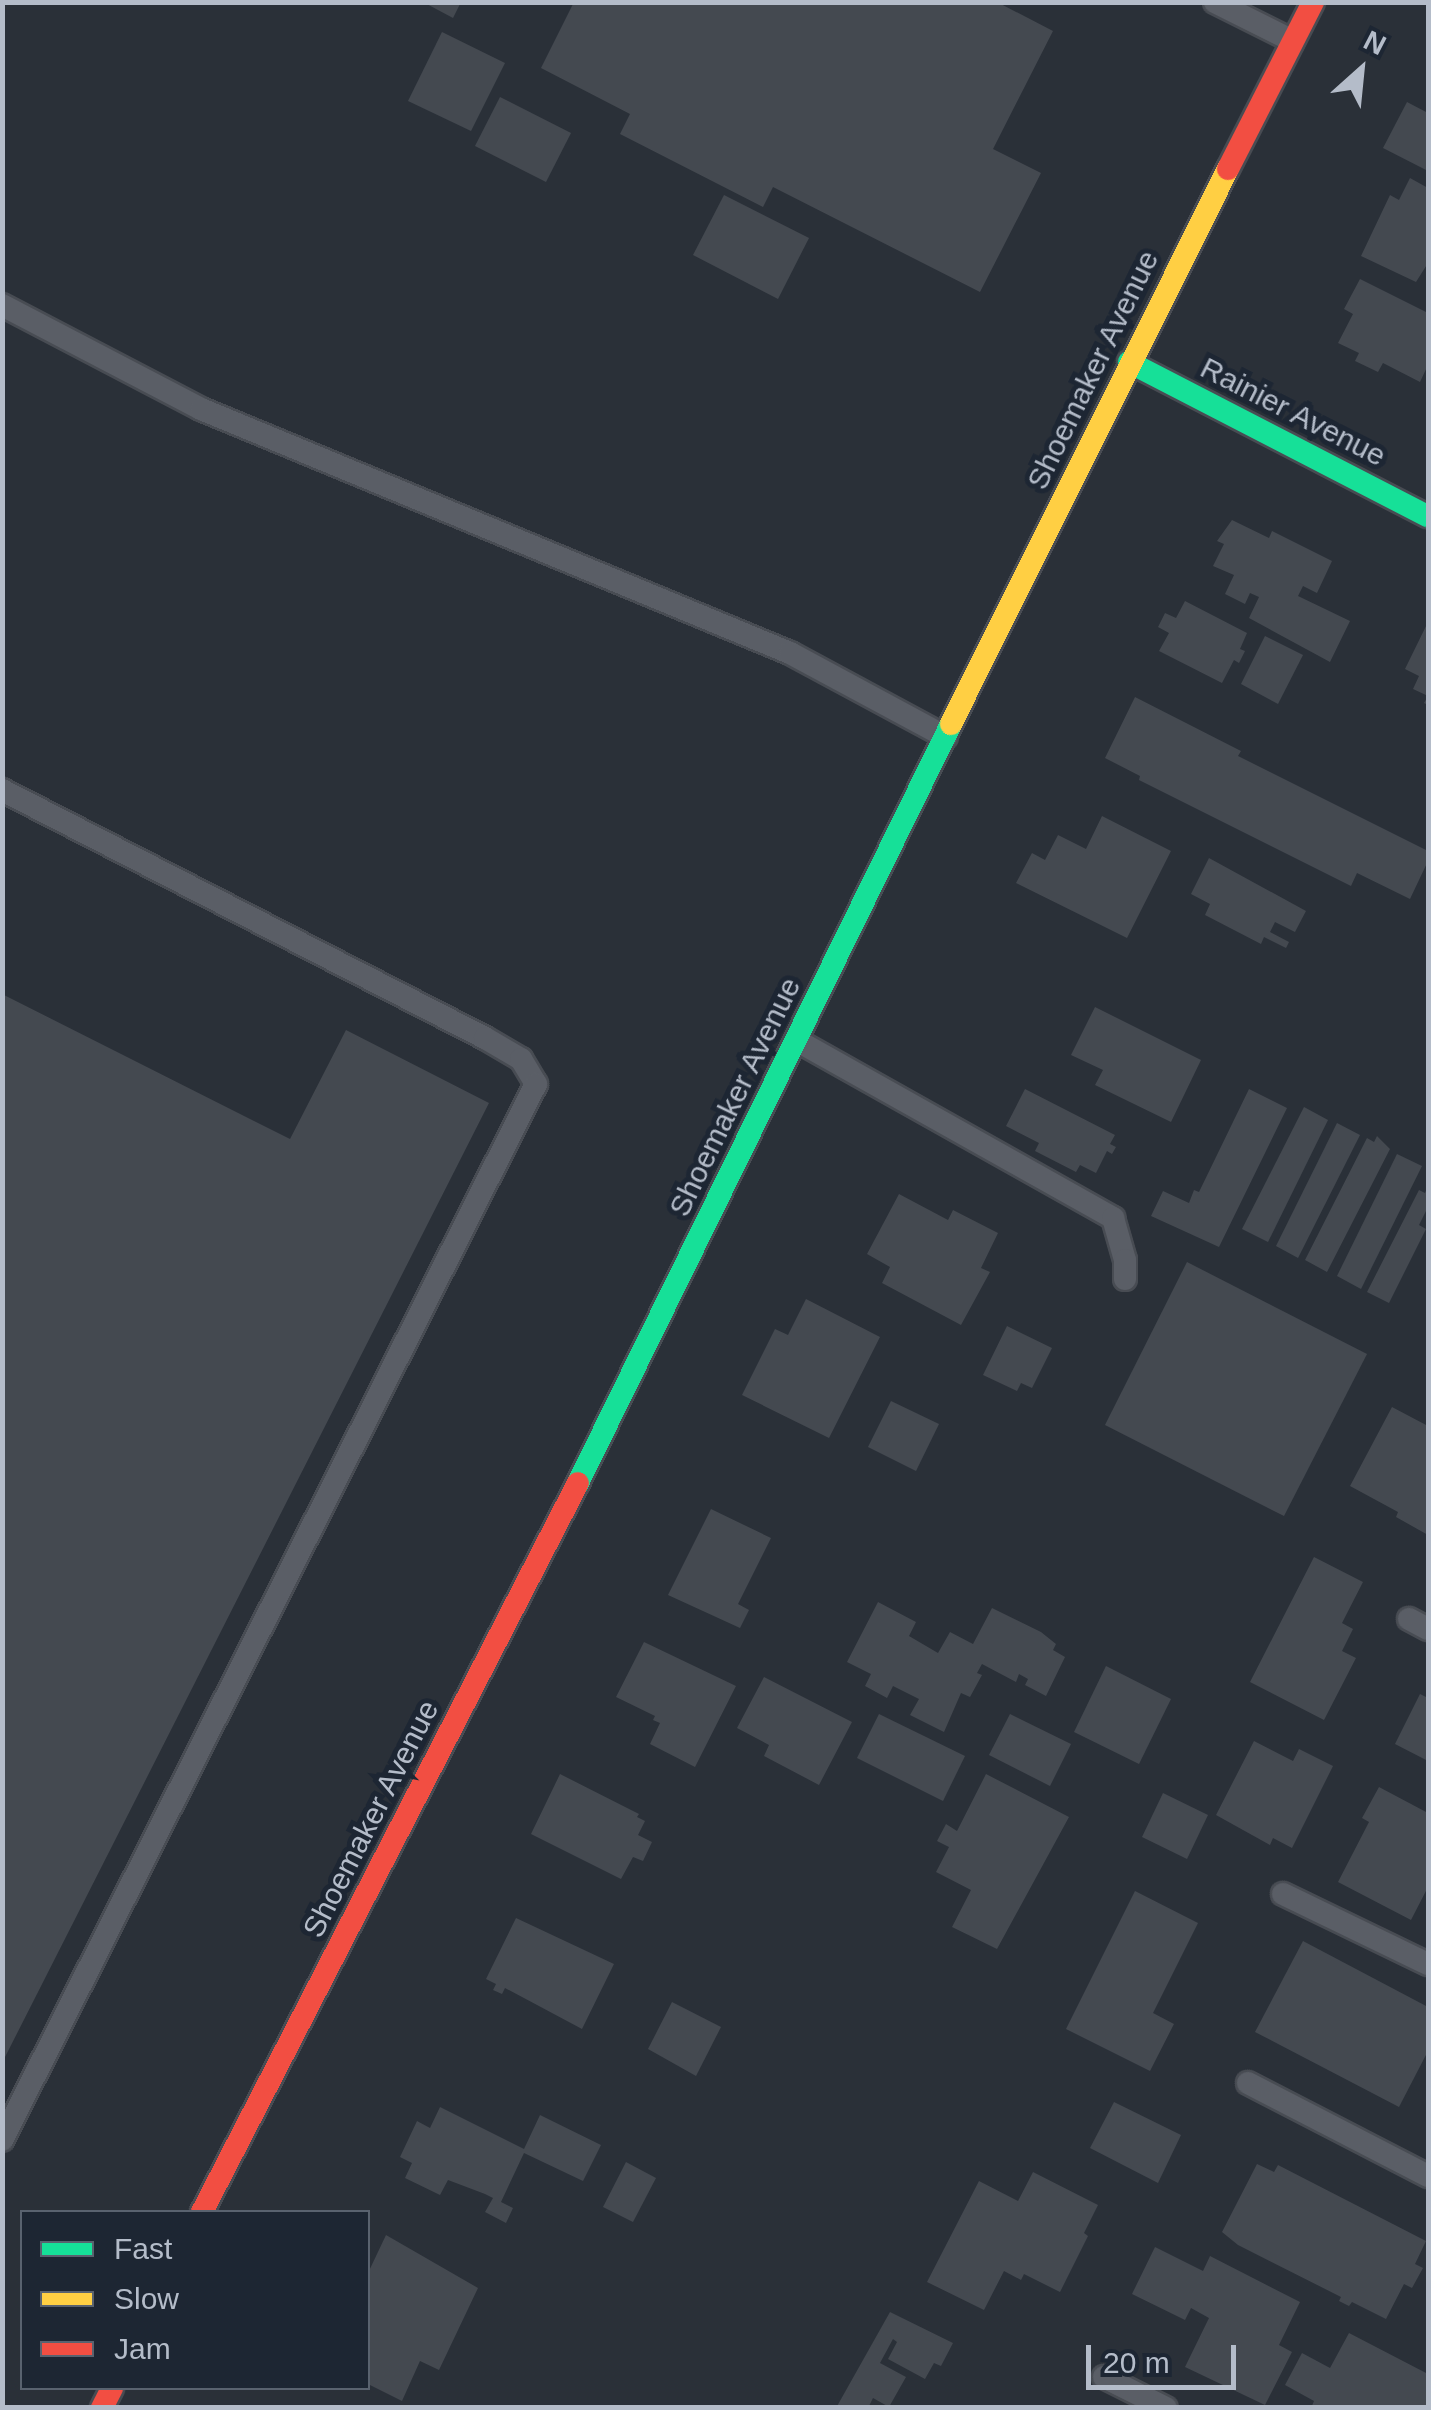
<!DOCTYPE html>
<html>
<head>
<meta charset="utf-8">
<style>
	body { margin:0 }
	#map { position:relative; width:1431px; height:2410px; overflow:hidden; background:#2a3038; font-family:Helvetica,sans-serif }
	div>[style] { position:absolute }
	.building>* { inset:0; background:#444950 }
	.roads { filter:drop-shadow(2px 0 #484c53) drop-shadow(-2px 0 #484c53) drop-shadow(0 2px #484c53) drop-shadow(0 -2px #484c53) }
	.lane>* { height:22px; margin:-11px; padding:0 11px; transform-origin:11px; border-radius:11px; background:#5a5e66 }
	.fast>* { height:22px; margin:-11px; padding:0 11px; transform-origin:11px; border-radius:11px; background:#16e098 }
	.slow>* { height:22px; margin:-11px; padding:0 11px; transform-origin:11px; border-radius:11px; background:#ffcf43 }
	.jam>* { height:22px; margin:-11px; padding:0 11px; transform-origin:11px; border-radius:11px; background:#f24e42 }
	span { translate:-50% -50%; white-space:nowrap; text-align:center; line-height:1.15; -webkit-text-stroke:10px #1d2633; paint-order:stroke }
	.street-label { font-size:30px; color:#b4bcc9 }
	.frame { position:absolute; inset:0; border:5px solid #b4bcc9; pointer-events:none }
	.legend { position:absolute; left:20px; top:2210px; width:350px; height:180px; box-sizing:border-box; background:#1d2633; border:2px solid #59626f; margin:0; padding:12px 18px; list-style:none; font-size:30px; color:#b4bcc9 }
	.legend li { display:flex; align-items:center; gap:20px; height:50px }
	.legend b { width:50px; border:2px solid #59626f }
	.north { position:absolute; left:1311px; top:20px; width:100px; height:100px; -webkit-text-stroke:8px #1d2633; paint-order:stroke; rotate:27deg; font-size:28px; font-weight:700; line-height:40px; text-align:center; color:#b4bcc9 }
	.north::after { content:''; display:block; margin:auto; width:35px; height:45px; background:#b4bcc9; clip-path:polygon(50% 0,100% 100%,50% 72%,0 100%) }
	.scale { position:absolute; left:1086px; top:2345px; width:150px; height:45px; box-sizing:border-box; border:5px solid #b4bcc9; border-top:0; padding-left:12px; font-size:30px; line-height:35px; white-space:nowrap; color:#b4bcc9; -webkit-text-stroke:8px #1d2633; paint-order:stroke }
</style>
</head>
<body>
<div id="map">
	<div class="building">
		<div style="clip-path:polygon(423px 2px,461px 2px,453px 18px)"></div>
		<div style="clip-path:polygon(574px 2px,997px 2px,1053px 31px,993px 149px,1041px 173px,980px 292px,773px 187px,763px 207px,620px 134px,630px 114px,541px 68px)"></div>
		<div style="clip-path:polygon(442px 32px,505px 63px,471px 131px,408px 101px)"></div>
		<div style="clip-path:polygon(500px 97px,571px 133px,546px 182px,475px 146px)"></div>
		<div style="clip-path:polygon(1407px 102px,1428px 113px,1428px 171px,1383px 148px)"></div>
		<div style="clip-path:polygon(1410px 178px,1428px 188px,1428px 263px,1416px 282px,1361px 256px,1390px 195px,1399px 200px)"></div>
		<div style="clip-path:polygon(724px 195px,809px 238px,778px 299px,693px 255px)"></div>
		<div style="clip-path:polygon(1360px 279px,1428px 313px,1428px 365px,1420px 382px,1383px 363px,1378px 372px,1355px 361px,1359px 353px,1338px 343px,1353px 314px,1344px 309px)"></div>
		<div style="clip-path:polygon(1232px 520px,1269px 538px,1272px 531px,1332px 561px,1317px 593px,1303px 586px,1298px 596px,1350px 621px,1330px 662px,1249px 618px,1259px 597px,1250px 593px,1245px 604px,1225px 594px,1234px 575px,1213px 566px,1224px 544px,1217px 541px)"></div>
		<div style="clip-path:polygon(1185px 601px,1247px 633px,1240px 649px,1245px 651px,1239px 663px,1234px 660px,1222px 683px,1159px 651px,1169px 633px,1158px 627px,1165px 613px,1176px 618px)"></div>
		<div style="clip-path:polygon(1428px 622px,1428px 705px,1424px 703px,1428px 696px,1413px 689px,1419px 676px,1405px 669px)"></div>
		<div style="clip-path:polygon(1265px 636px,1303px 655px,1278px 704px,1241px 684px)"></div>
		<div style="clip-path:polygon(1135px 697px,1241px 751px,1238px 756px,1428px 851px,1428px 861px,1410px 899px,1357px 873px,1351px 886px,1139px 780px,1140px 776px,1105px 758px)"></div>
		<div style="clip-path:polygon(1102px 816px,1171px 851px,1127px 938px,1016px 883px,1032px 853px,1045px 860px,1058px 835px,1086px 849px)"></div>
		<div style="clip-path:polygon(1209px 858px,1306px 911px,1295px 932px,1275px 922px,1270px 932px,1289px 942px,1286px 948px,1264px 937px,1261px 944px,1205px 915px,1210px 904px,1191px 894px)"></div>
		<div style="clip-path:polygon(2px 994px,290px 1139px,346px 1030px,489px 1103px,2px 2063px)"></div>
		<div style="clip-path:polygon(1095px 1007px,1201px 1060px,1171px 1122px,1095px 1085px,1103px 1070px,1071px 1055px)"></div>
		<div style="clip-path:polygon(1025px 1089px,1115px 1135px,1110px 1144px,1116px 1147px,1112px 1154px,1107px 1151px,1096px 1173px,1080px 1165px,1076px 1172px,1035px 1151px,1039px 1143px,1006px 1126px)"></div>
		<div style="clip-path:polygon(1249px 1089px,1287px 1108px,1219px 1247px,1151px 1216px,1163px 1191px,1189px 1203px,1194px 1190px,1199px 1192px)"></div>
		<div style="clip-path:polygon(1304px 1107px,1328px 1120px,1268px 1242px,1242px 1229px)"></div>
		<div style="clip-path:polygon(1337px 1123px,1360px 1135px,1298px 1258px,1276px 1246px)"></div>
		<div style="clip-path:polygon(1377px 1136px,1390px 1149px,1327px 1272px,1305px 1260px,1367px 1138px,1374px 1142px)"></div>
		<div style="clip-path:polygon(1397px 1154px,1422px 1166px,1361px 1289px,1337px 1276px)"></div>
		<div style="clip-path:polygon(1428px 1186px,1428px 1207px,1419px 1225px,1426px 1229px,1389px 1303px,1367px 1292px,1419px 1190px,1425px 1193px)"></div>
		<div style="clip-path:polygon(899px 1194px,948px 1220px,953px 1210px,998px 1233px,981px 1268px,990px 1272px,961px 1325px,882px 1283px,890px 1267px,867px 1254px)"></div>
		<div style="clip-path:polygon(1187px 1262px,1367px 1354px,1284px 1516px,1105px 1425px)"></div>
		<div style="clip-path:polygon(806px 1299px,880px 1337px,829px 1438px,742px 1395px,775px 1329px,788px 1335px)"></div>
		<div style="clip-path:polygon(1007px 1326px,1052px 1348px,1032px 1388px,1021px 1383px,1017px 1391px,983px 1375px)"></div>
		<div style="clip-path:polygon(891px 1401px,939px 1424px,916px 1471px,868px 1447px)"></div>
		<div style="clip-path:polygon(1392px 1407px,1428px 1426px,1428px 1535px,1396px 1517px,1398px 1512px,1350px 1486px)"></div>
		<div style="clip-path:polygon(711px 1509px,771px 1538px,738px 1604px,749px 1610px,740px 1628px,668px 1595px)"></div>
		<div style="clip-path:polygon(1314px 1557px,1363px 1582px,1342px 1623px,1353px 1629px,1342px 1651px,1356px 1658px,1324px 1720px,1250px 1682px)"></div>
		<div style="clip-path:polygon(878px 1602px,916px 1622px,909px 1636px,938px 1653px,950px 1632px,973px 1644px,992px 1608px,1041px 1632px,1056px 1644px,1053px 1650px,1065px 1657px,1046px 1696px,1025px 1685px,1028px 1679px,1019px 1674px,1016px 1682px,982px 1664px,977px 1673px,982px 1675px,970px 1697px,961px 1693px,944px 1732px,910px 1715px,919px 1699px,893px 1686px,887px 1698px,865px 1686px,871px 1674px,847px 1662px)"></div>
		<div style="clip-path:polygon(644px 1642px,736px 1686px,695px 1767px,650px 1744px,660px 1723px,653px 1720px,655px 1716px,616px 1697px)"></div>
		<div style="clip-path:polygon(1106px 1666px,1171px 1699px,1139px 1764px,1074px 1732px)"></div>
		<div style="clip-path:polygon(764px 1677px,852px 1722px,819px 1785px,764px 1756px,769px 1745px,737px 1728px)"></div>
		<div style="clip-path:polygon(1420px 1694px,1428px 1698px,1428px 1761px,1395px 1744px)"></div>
		<div style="clip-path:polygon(879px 1714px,965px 1756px,943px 1801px,857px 1758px)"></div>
		<div style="clip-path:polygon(1010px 1714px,1071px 1744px,1050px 1786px,989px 1755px)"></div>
		<div style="clip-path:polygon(1254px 1741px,1293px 1761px,1299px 1749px,1333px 1766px,1292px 1848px,1273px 1838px,1270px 1845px,1216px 1815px)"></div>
		<div style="clip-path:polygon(560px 1774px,639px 1814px,637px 1817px,645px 1821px,638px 1835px,652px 1842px,643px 1861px,633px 1857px,621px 1879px,531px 1834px)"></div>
		<div style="clip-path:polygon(986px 1774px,1069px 1817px,997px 1949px,952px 1927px,971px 1890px,936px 1872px,949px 1847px,937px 1841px,946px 1824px,957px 1831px)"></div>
		<div style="clip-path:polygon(1379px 1787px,1428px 1813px,1428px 1887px,1411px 1920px,1338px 1882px,1369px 1822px,1362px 1818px)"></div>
		<div style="clip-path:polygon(1163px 1793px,1208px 1815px,1187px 1859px,1142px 1837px)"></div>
		<div style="clip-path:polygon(1135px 1891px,1198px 1923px,1153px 2013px,1174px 2024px,1150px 2071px,1066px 2029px)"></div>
		<div style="clip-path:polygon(516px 1918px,614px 1964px,582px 2029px,505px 1988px,502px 1994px,493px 1990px,496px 1984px,486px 1979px)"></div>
		<div style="clip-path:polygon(1303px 1941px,1428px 2007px,1428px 2051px,1399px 2107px,1255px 2032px)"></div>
		<div style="clip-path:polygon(672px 2002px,721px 2027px,696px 2076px,648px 2049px)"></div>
		<div style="clip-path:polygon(1114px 2102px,1181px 2135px,1158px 2183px,1090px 2148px)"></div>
		<div style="clip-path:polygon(440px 2107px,524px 2149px,540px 2115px,601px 2145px,583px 2181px,524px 2153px,501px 2202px,513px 2208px,506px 2223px,485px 2212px,493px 2198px,485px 2194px,448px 2180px,440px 2195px,405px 2178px,412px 2163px,400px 2157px,417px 2121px,430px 2128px)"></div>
		<div style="clip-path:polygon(626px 2162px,656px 2178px,633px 2222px,603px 2207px)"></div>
		<div style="clip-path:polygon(1257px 2164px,1274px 2172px,1278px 2165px,1426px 2241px,1415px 2264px,1423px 2268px,1412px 2288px,1404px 2284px,1386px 2319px,1352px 2302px,1349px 2306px,1339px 2301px,1341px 2297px,1238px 2245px,1222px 2232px)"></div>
		<div style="clip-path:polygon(1033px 2172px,1098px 2205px,1084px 2233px,1088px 2236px,1060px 2292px,1024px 2274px,1021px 2280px,1004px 2271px,984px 2310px,927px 2282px,979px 2181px,1018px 2201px)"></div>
		<div style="clip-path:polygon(386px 2235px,478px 2288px,439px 2370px,420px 2361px,402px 2401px,368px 2384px,368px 2273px)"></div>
		<div style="clip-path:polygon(1155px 2247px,1203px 2271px,1210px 2256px,1300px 2302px,1279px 2345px,1292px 2352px,1265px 2405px,1185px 2367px,1209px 2318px,1191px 2308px,1185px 2320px,1132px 2294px)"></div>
		<div style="clip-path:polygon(890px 2312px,953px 2343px,941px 2366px,934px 2363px,925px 2379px,888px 2359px,897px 2342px,893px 2339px,880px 2363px,906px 2377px,889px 2407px,873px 2398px,868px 2408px,836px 2408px)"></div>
		<div style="clip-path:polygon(1349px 2333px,1428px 2374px,1428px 2408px,1311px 2408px,1314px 2401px,1285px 2385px,1302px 2353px,1330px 2368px)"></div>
	</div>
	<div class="roads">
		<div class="lane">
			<div style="left:1215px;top:2px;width:87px;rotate:26.6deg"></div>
			<div style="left:2px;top:305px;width:225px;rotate:27.6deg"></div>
			<div style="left:201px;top:409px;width:638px;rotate:22.5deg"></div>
			<div style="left:790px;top:653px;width:177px;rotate:28.3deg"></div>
			<div style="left:2px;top:790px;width:543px;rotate:27.18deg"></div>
			<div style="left:485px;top:1038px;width:42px;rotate:30.3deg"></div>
			<div style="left:521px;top:1059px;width:29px;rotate:59deg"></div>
			<div style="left:536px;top:1084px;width:1183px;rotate:116.82deg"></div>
			<div style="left:796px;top:1040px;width:364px;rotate:29.3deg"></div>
			<div style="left:1113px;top:1218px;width:44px;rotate:74.1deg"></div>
			<div style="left:1125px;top:1260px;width:19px;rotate:90deg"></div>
			<div style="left:1409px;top:1619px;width:21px;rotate:28deg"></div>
			<div style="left:1283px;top:1894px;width:161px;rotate:25.8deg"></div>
			<div style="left:1248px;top:2083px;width:203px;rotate:27.3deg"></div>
			<div style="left:1104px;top:2377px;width:69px;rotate:26.6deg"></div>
		</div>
		<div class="fast">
			<div style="left:1129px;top:362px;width:336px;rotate:27.3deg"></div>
			<div style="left:578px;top:1483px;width:846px;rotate:-63.83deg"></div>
		</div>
		<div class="slow">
			<div style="left:951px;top:724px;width:620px;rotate:-63.48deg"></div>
		</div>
		<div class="jam">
			<div style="left:1228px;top:169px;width:187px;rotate:-63deg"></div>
			<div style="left:202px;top:2212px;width:820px;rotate:-62.72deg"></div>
			<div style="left:102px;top:2408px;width:22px;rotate:-63deg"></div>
		</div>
	</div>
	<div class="street-label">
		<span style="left:1093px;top:370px;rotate:-64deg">Shoemaker Avenue</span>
		<span style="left:1293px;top:412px;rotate:27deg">Rainier Avenue</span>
		<span style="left:735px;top:1097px;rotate:-64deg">Shoemaker Avenue</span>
		<span style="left:371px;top:1819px;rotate:-63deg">Shoemaker Avenue</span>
	</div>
	<div class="frame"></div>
	<ul class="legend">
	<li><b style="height:12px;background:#16e098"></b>Fast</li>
	<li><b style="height:12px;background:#ffcf43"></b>Slow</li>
	<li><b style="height:12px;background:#f24e42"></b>Jam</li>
	</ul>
	<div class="north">N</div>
	<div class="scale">20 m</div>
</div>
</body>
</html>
